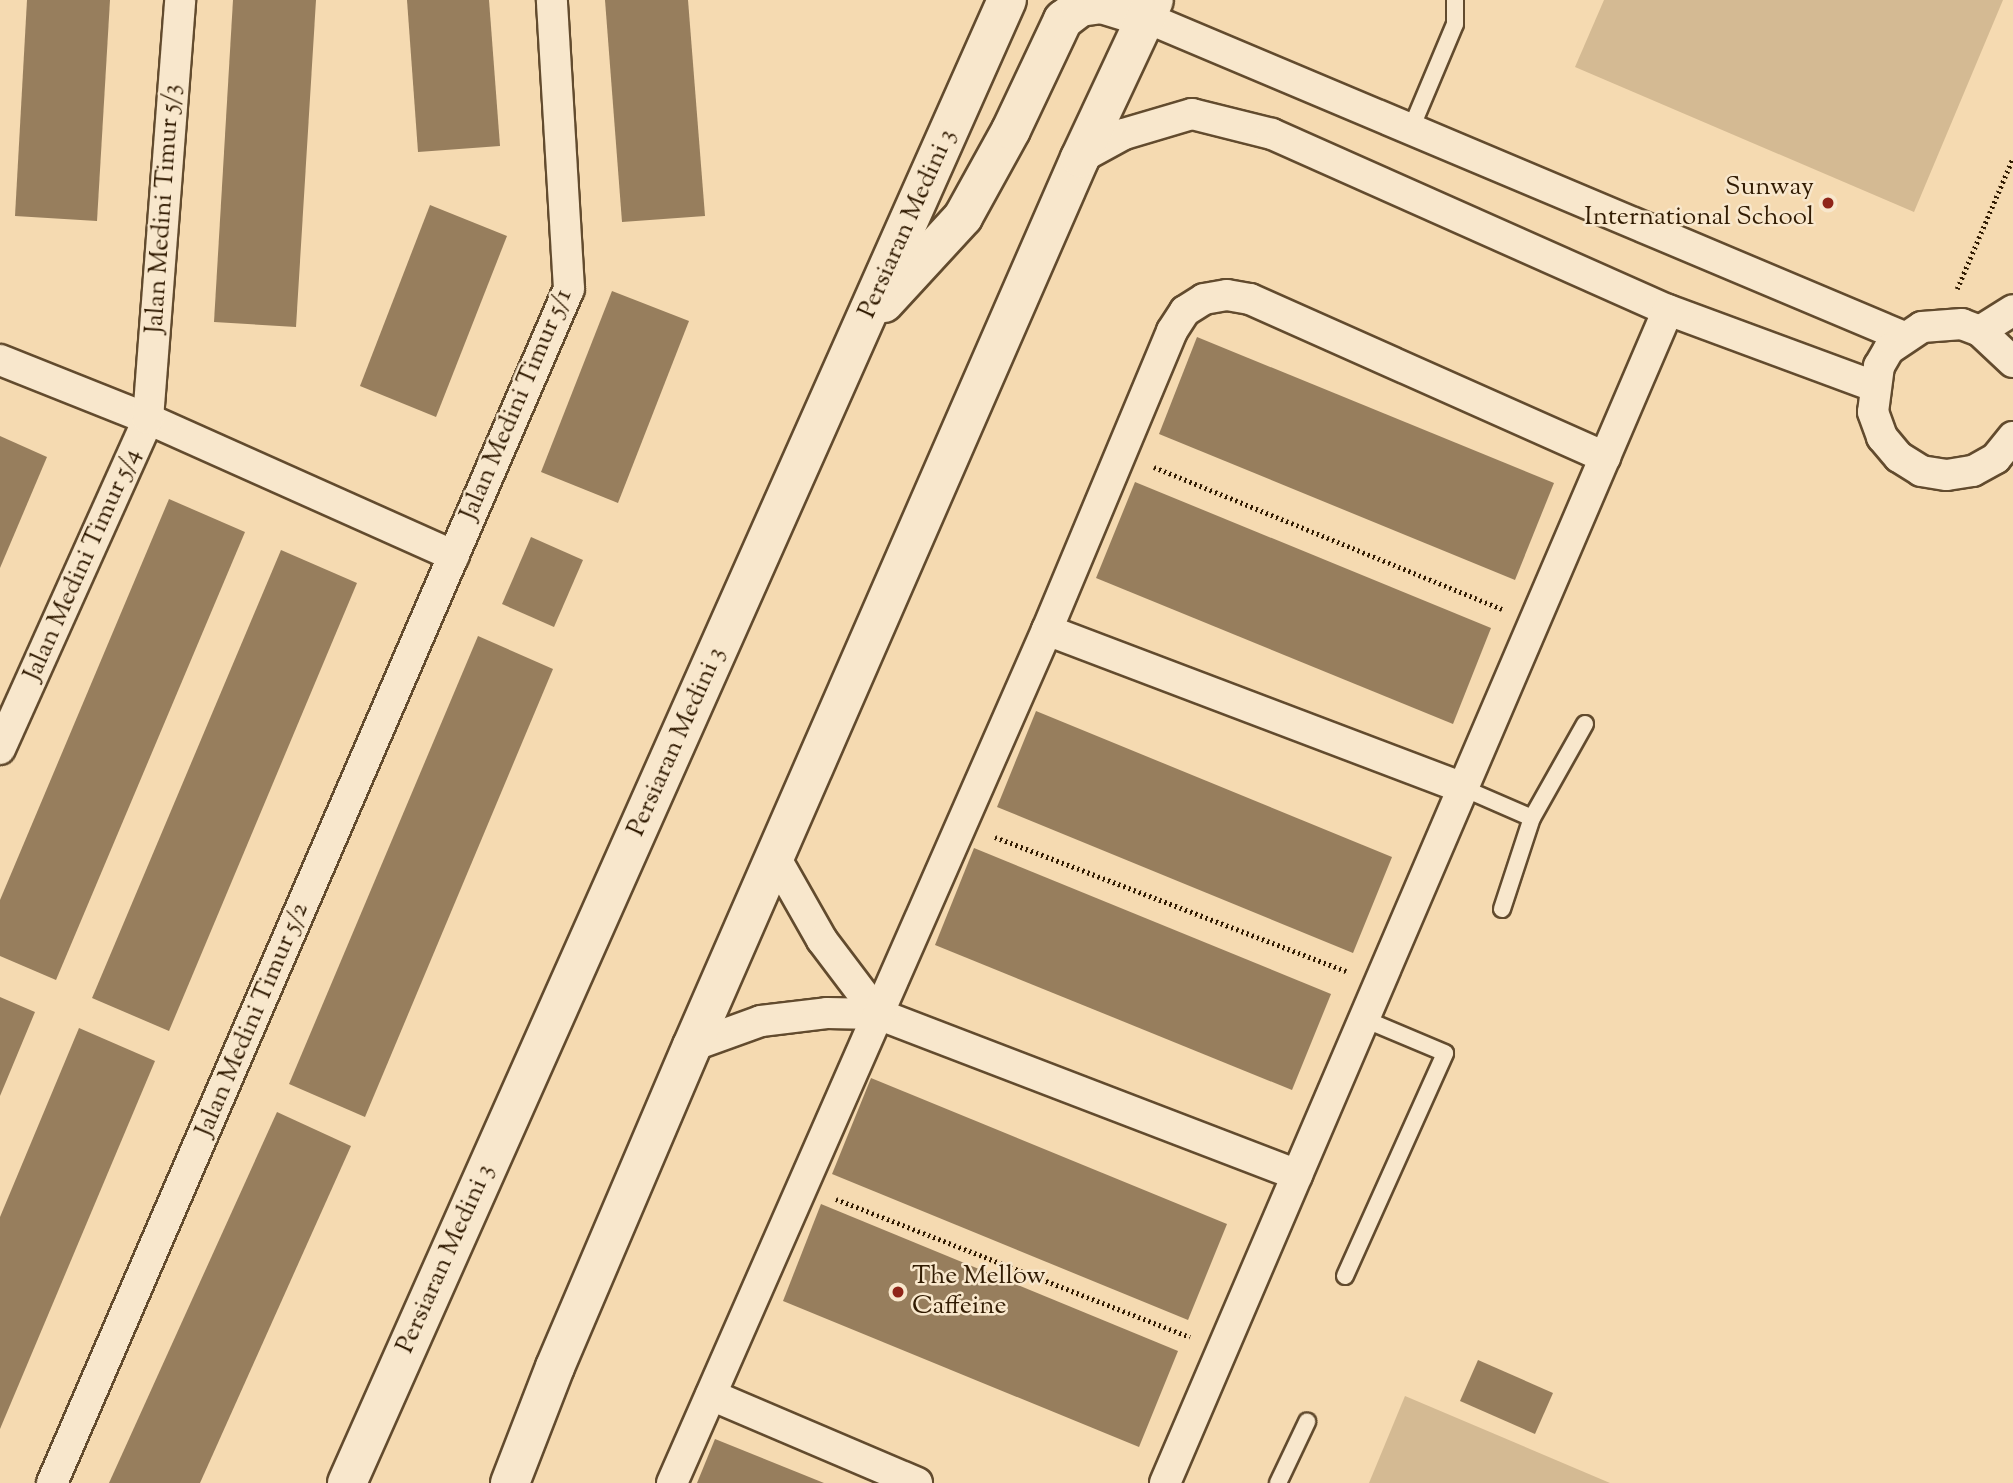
<!DOCTYPE html>
<html>
<head>
<meta charset="utf-8">
<style>
	body { margin:0 }
	#map { position:relative; width:2013px; height:1483px; overflow:hidden; background:#f5dab1; font-family:"Sorts Mill Goudy",serif }
	div>[style] { position:absolute }
	.green>* { inset:0; background:#d4ba93 }
	.building>* { inset:0; background:#977e5d }
	.path>* { height:4.5px; margin-top:-2.25px; transform-origin:0; background:repeating-linear-gradient(90deg,#311b02 0 2px,transparent 0 5.5px) }
	.roads { filter:drop-shadow(2px 0 #624b2e) drop-shadow(-2px 0 #624b2e) drop-shadow(0 2px #624b2e) drop-shadow(0 -2px #624b2e) }
	.lane>* { height:16px; margin:-8px; padding:0 8px; transform-origin:8px; border-radius:8px; background:#f8e7cc }
	.street>* { height:30px; margin:-15px; padding:0 15px; transform-origin:15px; border-radius:15px; background:#f8e7cc }
	.secondary>* { height:38px; margin:-19px; padding:0 19px; transform-origin:19px; border-radius:19px; background:#f8e7cc }
	.dots>* { width:19px; height:19px; translate:-50% -50%; box-sizing:border-box; border:4px solid #f8e7cc; border-radius:50% }
	span { translate:-50% -50%; white-space:nowrap; text-align:center; line-height:1.15; -webkit-text-stroke:5px #f8e7cc; paint-order:stroke }
	.poi-label { font-size:26px; color:#311b02 }
	.right { translate:-100% -50%; text-align:right }
	.left { translate:0 -50%; text-align:left }
	.street-label { font-size:26px; color:#311b02 }
</style>
</head>
<body>
<div id="map">
	<div class="green">
		<div style="clip-path:polygon(1604px 0,2003px 0,1914px 212px,1575px 67px)"></div>
		<div style="clip-path:polygon(1405px 1396px,1610px 1483px,1369px 1483px)"></div>
	</div>
	<div class="building">
		<div style="clip-path:polygon(27px 0,110px 0,97px 221px,15px 216px)"></div>
		<div style="clip-path:polygon(233px 0,316px 0,296px 327px,214px 322px)"></div>
		<div style="clip-path:polygon(407px 0,489px 0,500px 146px,418px 152px)"></div>
		<div style="clip-path:polygon(605px 0,688px 0,705px 216px,622px 222px)"></div>
		<div style="clip-path:polygon(430px 205px,507px 236px,436px 417px,360px 386px)"></div>
		<div style="clip-path:polygon(612px 291px,689px 321px,618px 503px,541px 472px)"></div>
		<div style="clip-path:polygon(1197px 337px,1554px 483px,1515px 580px,1159px 434px)"></div>
		<div style="clip-path:polygon(0 436px,47px 457px,0 568px)"></div>
		<div style="clip-path:polygon(1135px 482px,1491px 628px,1453px 724px,1096px 578px)"></div>
		<div style="clip-path:polygon(169px 499px,245px 532px,56px 980px,0 956px,0 900px)"></div>
		<div style="clip-path:polygon(531px 537px,583px 560px,554px 627px,502px 604px)"></div>
		<div style="clip-path:polygon(281px 550px,357px 583px,169px 1031px,92px 998px)"></div>
		<div style="clip-path:polygon(478px 636px,553px 669px,365px 1117px,289px 1084px)"></div>
		<div style="clip-path:polygon(1036px 711px,1392px 857px,1353px 953px,997px 807px)"></div>
		<div style="clip-path:polygon(974px 848px,1331px 994px,1292px 1090px,935px 945px)"></div>
		<div style="clip-path:polygon(0 997px,35px 1012px,0 1096px)"></div>
		<div style="clip-path:polygon(79px 1028px,155px 1061px,0 1429px,0 1217px)"></div>
		<div style="clip-path:polygon(871px 1078px,1227px 1224px,1188px 1320px,832px 1174px)"></div>
		<div style="clip-path:polygon(277px 1112px,351px 1146px,200px 1483px,109px 1483px)"></div>
		<div style="clip-path:polygon(821px 1204px,1178px 1351px,1139px 1447px,783px 1301px)"></div>
		<div style="clip-path:polygon(1478px 1360px,1553px 1393px,1535px 1434px,1460px 1401px)"></div>
		<div style="clip-path:polygon(715px 1439px,824px 1483px,697px 1483px)"></div>
	</div>
	<div class="path">
		<div style="left:1957px;top:289px;width:142px;rotate:-66.9deg"></div>
		<div style="left:1154px;top:467px;width:376px;rotate:22.2deg"></div>
		<div style="left:995px;top:837px;width:376px;rotate:20.9deg"></div>
		<div style="left:836px;top:1199px;width:380px;rotate:21.3deg"></div>
	</div>
	<div class="roads">
		<div class="lane">
			<div style="left:1410px;top:131px;width:116px;rotate:-67.2deg"></div>
			<div style="left:1455px;top:24px;width:24px;rotate:-90deg"></div>
			<div style="left:1463px;top:788px;width:75px;rotate:23.5deg"></div>
			<div style="left:1502px;top:909px;width:96px;rotate:-71.8deg"></div>
			<div style="left:1532px;top:818px;width:108px;rotate:-60.6deg"></div>
			<div style="left:1345px;top:1276px;width:244px;rotate:-65.8deg"></div>
			<div style="left:1445px;top:1053px;width:88px;rotate:-157.2deg"></div>
			<div style="left:1278px;top:1483px;width:68px;rotate:-64.6deg"></div>
		</div>
		<div class="street">
			<div style="left:1147px;top:18px;width:821px;rotate:22.85deg"></div>
			<div style="left:1080px;top:158px;width:50px;rotate:-28.6deg"></div>
			<div style="left:1124px;top:134px;width:71px;rotate:-16.4deg"></div>
			<div style="left:1192px;top:114px;width:82px;rotate:14deg"></div>
			<div style="left:1272px;top:134px;width:433px;rotate:24deg"></div>
			<div style="left:1668px;top:310px;width:219px;rotate:20.3deg"></div>
			<div style="left:1980px;top:331px;width:39px;rotate:-32deg"></div>
			<div style="left:0;top:360px;width:159px;rotate:21.7deg"></div>
			<div style="left:148px;top:419px;width:335px;rotate:24.1deg"></div>
			<div style="left:2013px;top:362px;width:45px;rotate:-136.8deg"></div>
			<div style="left:1980px;top:331px;width:19px;rotate:-159deg"></div>
			<div style="left:1962px;top:324px;width:40px;rotate:175.7deg"></div>
			<div style="left:1922px;top:327px;width:40px;rotate:146deg"></div>
			<div style="left:1889px;top:349px;width:20px;rotate:120deg"></div>
			<div style="left:1879px;top:366px;width:46px;rotate:97.4deg"></div>
			<div style="left:1873px;top:412px;width:27px;rotate:70deg"></div>
			<div style="left:1882px;top:437px;width:26px;rotate:50deg"></div>
			<div style="left:1899px;top:457px;width:26px;rotate:32deg"></div>
			<div style="left:1921px;top:471px;width:26px;rotate:9deg"></div>
			<div style="left:1947px;top:475px;width:26px;rotate:-9deg"></div>
			<div style="left:1973px;top:471px;width:26px;rotate:-29deg"></div>
			<div style="left:1996px;top:458px;width:27px;rotate:-51deg"></div>
			<div style="left:1047px;top:630px;width:445px;rotate:20.8deg"></div>
			<div style="left:0;top:749px;width:362px;rotate:-65.8deg"></div>
			<div style="left:148px;top:419px;width:420px;rotate:-85.6deg"></div>
			<div style="left:776px;top:859px;width:93px;rotate:60.4deg"></div>
			<div style="left:822px;top:940px;width:93px;rotate:52.9deg"></div>
			<div style="left:692px;top:1046px;width:73px;rotate:-19.9deg"></div>
			<div style="left:761px;top:1021px;width:66px;rotate:-6.9deg"></div>
			<div style="left:827px;top:1013px;width:51px;rotate:1.1deg"></div>
			<div style="left:878px;top:1014px;width:449px;rotate:21deg"></div>
			<div style="left:711px;top:1395px;width:224px;rotate:23.1deg"></div>
			<div style="left:52px;top:1483px;width:1301px;rotate:-66.59deg"></div>
			<div style="left:569px;top:289px;width:289px;rotate:-93.4deg"></div>
			<div style="left:672px;top:1483px;width:932px;rotate:-66.27deg"></div>
			<div style="left:1047px;top:630px;width:324px;rotate:-67.3deg"></div>
			<div style="left:1172px;top:331px;width:24px;rotate:-57deg"></div>
			<div style="left:1185px;top:311px;width:22px;rotate:-32deg"></div>
			<div style="left:1204px;top:299px;width:23px;rotate:-10deg"></div>
			<div style="left:1227px;top:295px;width:23px;rotate:10deg"></div>
			<div style="left:1250px;top:299px;width:389px;rotate:24deg"></div>
			<div style="left:1165px;top:1483px;width:1276px;rotate:-66.79deg"></div>
		</div>
		<div class="secondary">
			<div style="left:884px;top:303px;width:117px;rotate:-47.4deg"></div>
			<div style="left:963px;top:217px;width:99px;rotate:-61.1deg"></div>
			<div style="left:1011px;top:130px;width:122px;rotate:-64.7deg"></div>
			<div style="left:1063px;top:20px;width:21px;rotate:-37deg"></div>
			<div style="left:1080px;top:7px;width:22px;rotate:-8deg"></div>
			<div style="left:1102px;top:4px;width:47px;rotate:17.3deg"></div>
			<div style="left:347px;top:1483px;width:1623px;rotate:-66.01deg"></div>
			<div style="left:510px;top:1483px;width:124px;rotate:-68.8deg"></div>
			<div style="left:555px;top:1367px;width:349px;rotate:-66.9deg"></div>
			<div style="left:692px;top:1046px;width:969px;rotate:-66.4deg"></div>
			<div style="left:1080px;top:158px;width:174px;rotate:-64.9deg"></div>
		</div>
	</div>
	<div class="dots">
		<div style="left:1828px;top:203px;background:#8f2418"></div>
		<div style="left:898px;top:1292px;background:#8f2418"></div>
	</div>
	<div class="poi-label">
		<span class="right" style="left:1814px;top:203px">Sunway<br>International School</span>
		<span class="left" style="left:912px;top:1292px">The Mellow<br>Caffeine</span>
	</div>
	<div class="street-label">
		<span style="left:164px;top:209px;rotate:-86deg">Jalan Medini Timur 5/3</span>
		<span style="left:908px;top:224px;rotate:-66deg">Persiaran Medini 3</span>
		<span style="left:517px;top:405px;rotate:-67deg">Jalan Medini Timur 5/1</span>
		<span style="left:83px;top:565px;rotate:-66deg">Jalan Medini Timur 5/4</span>
		<span style="left:677px;top:742px;rotate:-66deg">Persiaran Medini 3</span>
		<span style="left:253px;top:1020px;rotate:-67deg">Jalan Medini Timur 5/2</span>
		<span style="left:446px;top:1259px;rotate:-66deg">Persiaran Medini 3</span>
	</div>
</div>
</body>
</html>
